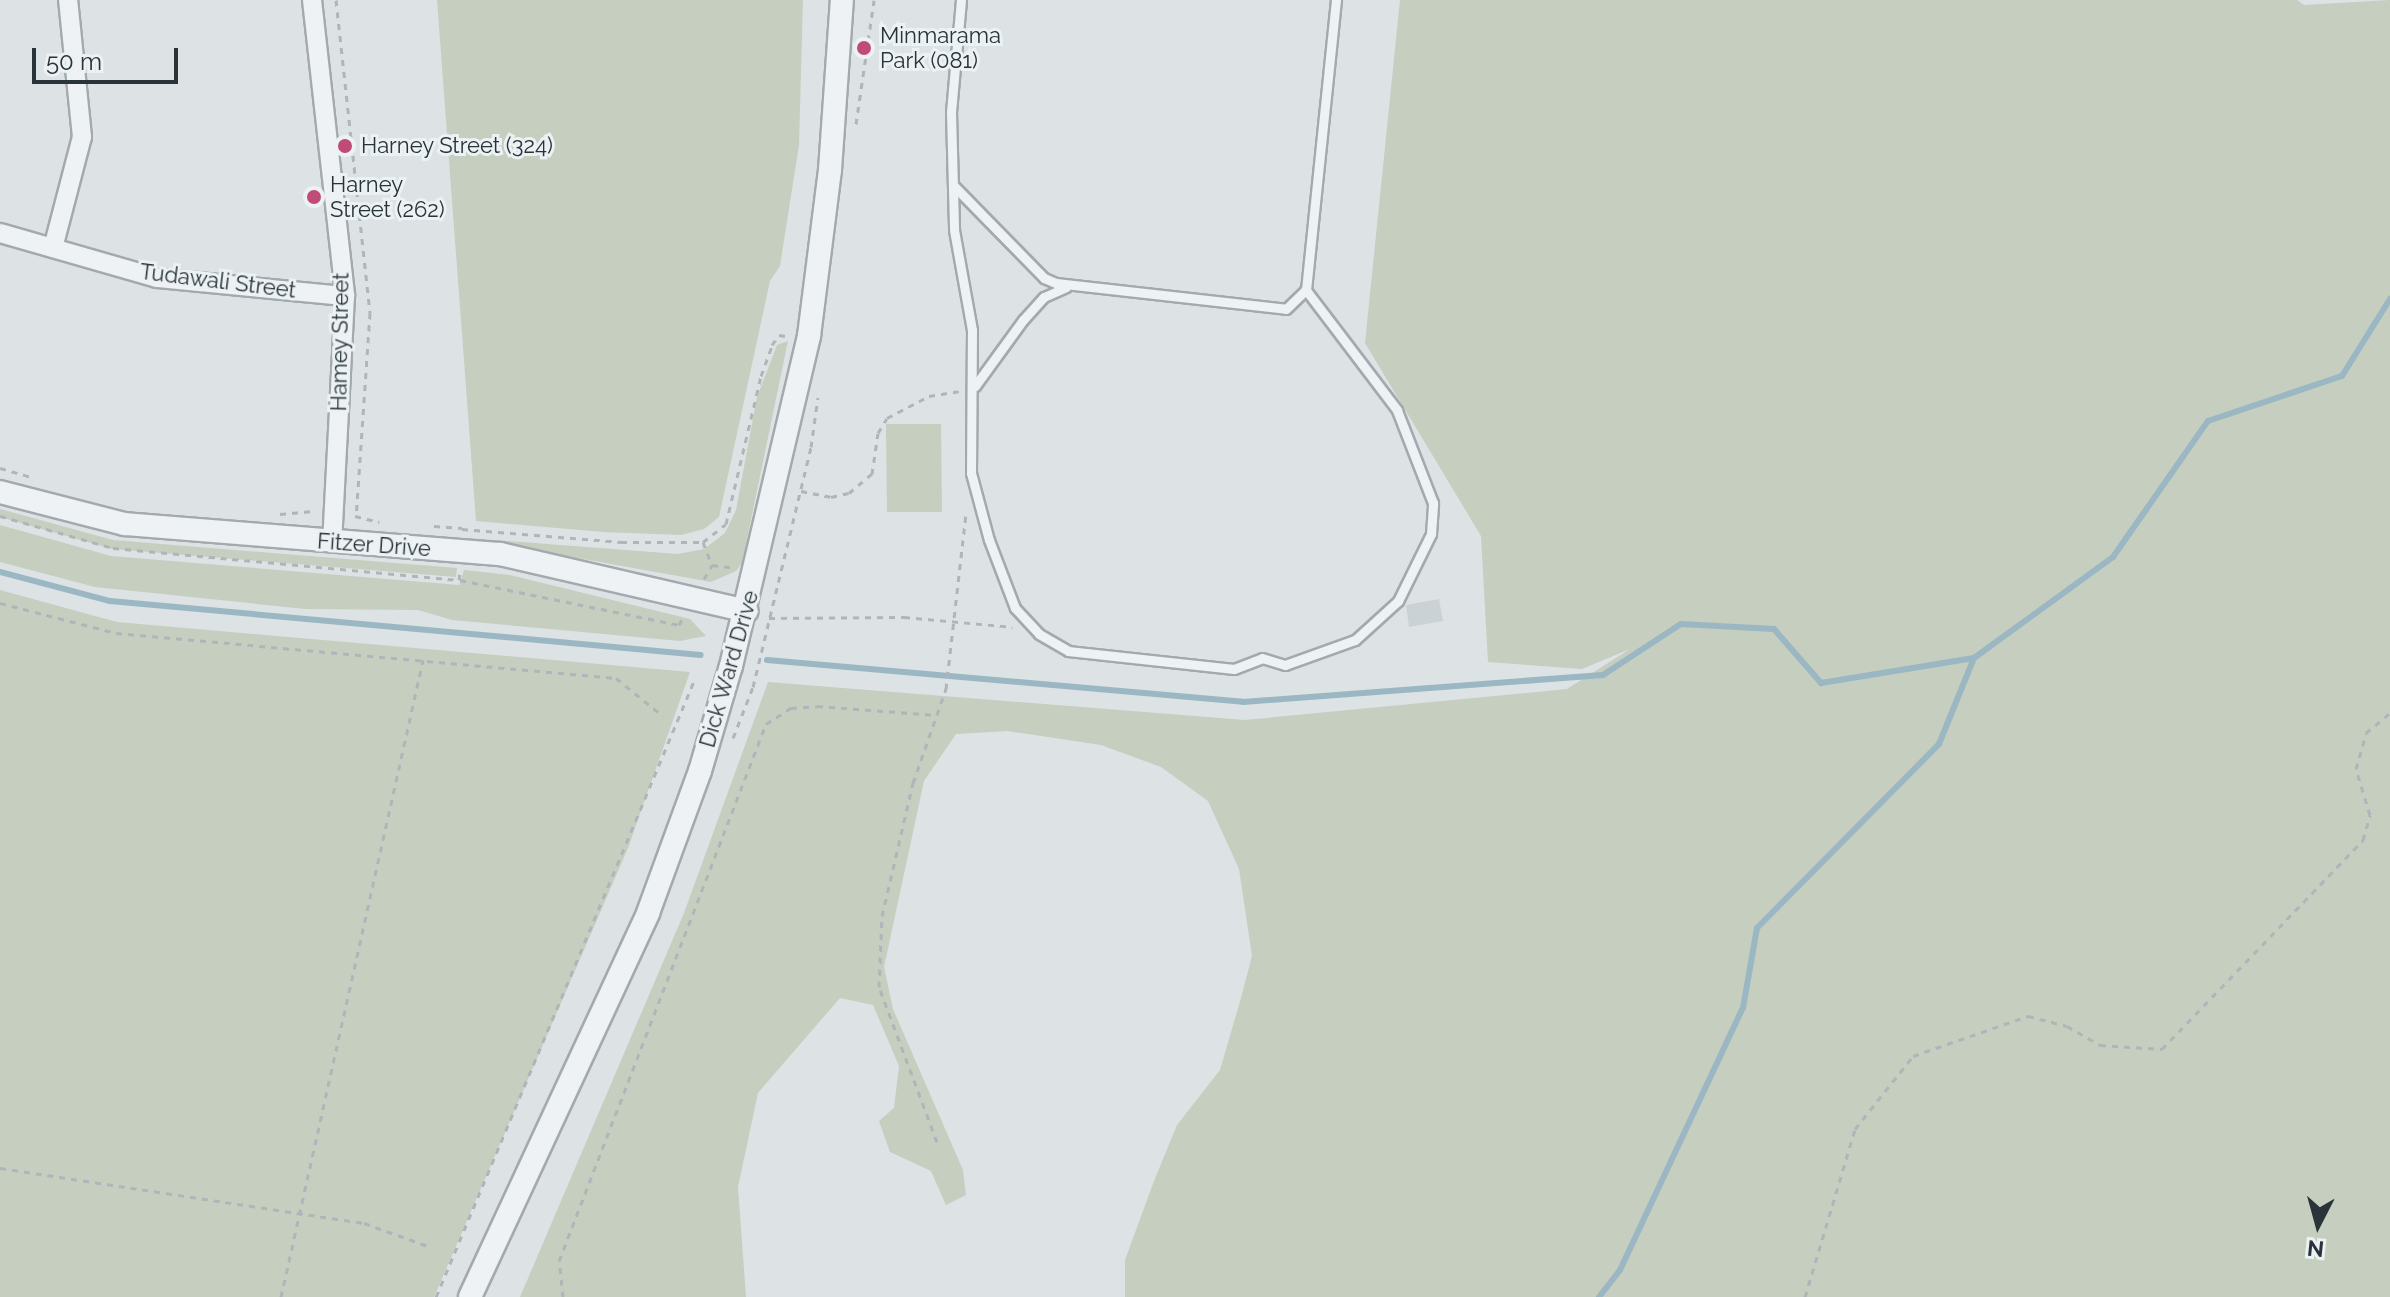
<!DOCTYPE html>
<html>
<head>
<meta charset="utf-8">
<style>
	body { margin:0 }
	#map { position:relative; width:2390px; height:1297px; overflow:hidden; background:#dde2e5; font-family:Raleway,sans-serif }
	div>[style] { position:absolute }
	.built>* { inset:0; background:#cbd2d6 }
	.green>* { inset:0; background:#c6cebf }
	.stream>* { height:6px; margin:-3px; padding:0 3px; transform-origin:3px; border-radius:3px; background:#9ab7c3 }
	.path>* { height:3px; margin-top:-1.5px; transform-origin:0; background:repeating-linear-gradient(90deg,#afb5b8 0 6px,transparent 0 12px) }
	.roads { filter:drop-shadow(2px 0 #a3aaae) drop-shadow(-2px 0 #a3aaae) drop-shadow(0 2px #a3aaae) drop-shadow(0 -2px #a3aaae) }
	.service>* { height:9px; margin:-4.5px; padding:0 4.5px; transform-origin:4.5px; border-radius:4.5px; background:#eff2f4 }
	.minor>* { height:18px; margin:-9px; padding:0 9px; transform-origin:9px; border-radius:9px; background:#eff2f4 }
	.tertiary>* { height:22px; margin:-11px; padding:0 11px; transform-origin:11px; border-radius:11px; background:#eff2f4 }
	.dots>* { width:22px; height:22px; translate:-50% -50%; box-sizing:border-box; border:4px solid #ecf1f3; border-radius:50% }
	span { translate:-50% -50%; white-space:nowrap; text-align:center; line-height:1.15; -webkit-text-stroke:6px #ecf1f3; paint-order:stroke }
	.poi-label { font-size:22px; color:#28333a }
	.left { translate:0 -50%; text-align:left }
	.street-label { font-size:22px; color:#28333a }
	.north { position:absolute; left:2278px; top:1185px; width:80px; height:80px; -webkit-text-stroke:6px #ecf1f3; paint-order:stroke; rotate:186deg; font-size:22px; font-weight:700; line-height:32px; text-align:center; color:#28333a }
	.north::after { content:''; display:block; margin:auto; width:28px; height:36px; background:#28333a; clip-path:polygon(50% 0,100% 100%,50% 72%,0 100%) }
	.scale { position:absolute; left:32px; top:48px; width:146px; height:36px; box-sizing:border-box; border:4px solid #28333a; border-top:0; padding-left:10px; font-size:24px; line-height:28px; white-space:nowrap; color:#28333a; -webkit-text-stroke:6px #ecf1f3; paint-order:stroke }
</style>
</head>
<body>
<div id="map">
	<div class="built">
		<div style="clip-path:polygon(1439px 599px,1443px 621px,1409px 627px,1406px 605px)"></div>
	</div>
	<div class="green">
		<div style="clip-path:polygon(437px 0,803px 0,799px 145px,780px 266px,770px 281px,719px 517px,704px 529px,681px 535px,603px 532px,476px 521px)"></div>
		<div style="clip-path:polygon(1400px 0,2297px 0,2304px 5px,2390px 0,2390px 1297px,1125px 1297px,1125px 1260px,1154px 1181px,1177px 1125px,1220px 1070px,1241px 998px,1252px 956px,1239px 869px,1208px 801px,1161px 767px,1101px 745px,1007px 731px,956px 734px,924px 781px,884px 967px,893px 1009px,963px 1170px,966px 1195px,946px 1205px,931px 1171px,890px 1152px,879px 1121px,894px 1108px,899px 1066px,873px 1005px,840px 998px,758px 1093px,738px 1187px,746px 1297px,520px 1297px,684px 913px,768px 682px,1245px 720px,1567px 689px,1630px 649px,1582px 669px,1488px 662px,1481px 536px,1365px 343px)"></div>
		<div style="clip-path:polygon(788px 341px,742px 563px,736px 571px,711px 582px,467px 538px,678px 554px,704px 549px,725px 533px,736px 510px,757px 397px,777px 345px)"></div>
		<div style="clip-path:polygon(886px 424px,941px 424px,942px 512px,887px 512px)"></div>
		<div style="clip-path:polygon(0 509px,113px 540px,457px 568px,456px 577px,112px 549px,0 517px)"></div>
		<div style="clip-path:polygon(0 525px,111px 556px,459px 585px,464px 570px,510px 575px,690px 619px,706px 636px,680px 641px,452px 620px,418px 610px,305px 609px,95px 587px,0 562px)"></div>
		<div style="clip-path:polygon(0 590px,117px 622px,690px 672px,628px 848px,434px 1297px,0 1297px)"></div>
	</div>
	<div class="stream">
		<div style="left:0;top:572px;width:114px;rotate:14.8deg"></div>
		<div style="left:110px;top:601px;width:593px;rotate:5.22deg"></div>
		<div style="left:767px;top:660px;width:478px;rotate:5deg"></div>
		<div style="left:1243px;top:702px;width:361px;rotate:-4.3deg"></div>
		<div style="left:1603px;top:675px;width:93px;rotate:-33.2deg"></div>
		<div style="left:1681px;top:624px;width:93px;rotate:3.1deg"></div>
		<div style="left:1774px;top:629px;width:72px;rotate:49deg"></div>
		<div style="left:1821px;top:683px;width:155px;rotate:-9.3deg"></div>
		<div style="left:1599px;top:1297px;width:34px;rotate:-52deg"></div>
		<div style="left:1620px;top:1270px;width:289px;rotate:-64.9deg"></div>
		<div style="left:1743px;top:1008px;width:81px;rotate:-80.1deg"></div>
		<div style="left:1757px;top:928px;width:259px;rotate:-45.3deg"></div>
		<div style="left:1939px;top:744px;width:93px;rotate:-67.9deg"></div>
		<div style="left:1974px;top:658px;width:172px;rotate:-36deg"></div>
		<div style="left:2113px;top:557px;width:166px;rotate:-55.1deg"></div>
		<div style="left:2208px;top:421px;width:141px;rotate:-18.6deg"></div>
		<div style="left:2342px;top:376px;width:91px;rotate:-58.1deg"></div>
	</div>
	<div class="path">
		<div style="left:336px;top:0;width:315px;rotate:83.8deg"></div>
		<div style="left:370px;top:313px;width:203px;rotate:93.9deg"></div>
		<div style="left:856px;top:124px;width:125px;rotate:-81.7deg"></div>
		<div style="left:0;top:468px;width:33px;rotate:16deg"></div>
		<div style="left:801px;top:491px;width:31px;rotate:11deg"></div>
		<div style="left:831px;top:497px;width:18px;rotate:-13deg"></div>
		<div style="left:849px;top:493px;width:30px;rotate:-40deg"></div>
		<div style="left:872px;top:474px;width:41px;rotate:-81.7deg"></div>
		<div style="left:878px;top:433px;width:17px;rotate:-59deg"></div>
		<div style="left:887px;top:418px;width:47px;rotate:-27.6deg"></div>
		<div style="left:929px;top:396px;width:30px;rotate:-9deg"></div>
		<div style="left:280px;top:514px;width:36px;rotate:-5deg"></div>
		<div style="left:0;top:516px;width:117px;rotate:15.8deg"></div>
		<div style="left:113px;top:548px;width:347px;rotate:5.3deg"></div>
		<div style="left:459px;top:580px;width:8px;rotate:-83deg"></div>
		<div style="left:355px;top:516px;width:25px;rotate:14deg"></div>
		<div style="left:434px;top:526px;width:28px;rotate:4deg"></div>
		<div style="left:462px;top:529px;width:160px;rotate:4.7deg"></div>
		<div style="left:621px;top:542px;width:82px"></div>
		<div style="left:703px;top:542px;width:29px;rotate:-38deg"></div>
		<div style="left:726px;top:524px;width:152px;rotate:-76.7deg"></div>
		<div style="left:761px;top:376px;width:33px;rotate:-70deg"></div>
		<div style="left:772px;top:345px;width:12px;rotate:-55deg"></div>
		<div style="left:779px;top:335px;width:7px;rotate:8deg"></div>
		<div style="left:703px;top:542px;width:25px;rotate:69deg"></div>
		<div style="left:712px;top:565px;width:23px;rotate:7deg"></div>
		<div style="left:704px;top:579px;width:16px;rotate:-60deg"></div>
		<div style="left:460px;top:580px;width:224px;rotate:11.6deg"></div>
		<div style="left:679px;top:625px;width:9px;rotate:-63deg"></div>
		<div style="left:0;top:603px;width:120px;rotate:14.5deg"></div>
		<div style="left:116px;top:633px;width:502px;rotate:5.14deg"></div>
		<div style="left:616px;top:678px;width:60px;rotate:39deg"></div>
		<div style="left:769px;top:618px;width:135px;rotate:-0.4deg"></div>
		<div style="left:904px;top:617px;width:109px;rotate:5.2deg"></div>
		<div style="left:733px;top:738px;width:55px;rotate:-68.6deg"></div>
		<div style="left:753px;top:687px;width:247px;rotate:-76.4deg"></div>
		<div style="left:811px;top:447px;width:50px;rotate:-82deg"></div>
		<div style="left:937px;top:1142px;width:165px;rotate:-110.5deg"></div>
		<div style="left:879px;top:987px;width:71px;rotate:-87.6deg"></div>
		<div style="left:882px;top:916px;width:137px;rotate:-76.9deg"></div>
		<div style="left:913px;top:783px;width:100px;rotate:-70.7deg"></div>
		<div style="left:946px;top:689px;width:176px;rotate:-83.5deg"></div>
		<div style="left:0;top:1168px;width:368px;rotate:8.6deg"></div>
		<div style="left:364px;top:1223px;width:68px;rotate:19.8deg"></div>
		<div style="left:281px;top:1297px;width:653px;rotate:-77.43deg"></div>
		<div style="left:436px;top:1297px;width:668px;rotate:-67.27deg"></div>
		<div style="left:563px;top:1297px;width:36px;rotate:-96deg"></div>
		<div style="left:559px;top:1261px;width:576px;rotate:-68.92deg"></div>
		<div style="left:766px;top:724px;width:30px;rotate:-33deg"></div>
		<div style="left:791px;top:708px;width:26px;rotate:-4deg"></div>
		<div style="left:817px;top:706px;width:120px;rotate:4.3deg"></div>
		<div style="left:1805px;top:1297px;width:175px;rotate:-73.4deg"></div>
		<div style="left:1855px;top:1129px;width:93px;rotate:-51.5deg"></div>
		<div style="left:1913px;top:1056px;width:122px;rotate:-19.2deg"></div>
		<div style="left:2028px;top:1016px;width:40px;rotate:14.4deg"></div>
		<div style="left:2067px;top:1026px;width:38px;rotate:30deg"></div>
		<div style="left:2100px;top:1045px;width:62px;rotate:3.7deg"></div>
		<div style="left:2162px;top:1049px;width:290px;rotate:-46.1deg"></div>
		<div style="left:2363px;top:840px;width:26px;rotate:-74deg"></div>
		<div style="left:2370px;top:815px;width:48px;rotate:-106.9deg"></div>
		<div style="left:2356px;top:769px;width:37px;rotate:-74deg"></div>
		<div style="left:2366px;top:733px;width:31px;rotate:-40deg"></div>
	</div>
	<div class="roads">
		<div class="service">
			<div style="left:961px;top:0;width:112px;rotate:95.1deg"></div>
			<div style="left:951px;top:112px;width:118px;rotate:88.5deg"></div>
			<div style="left:954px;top:230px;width:102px;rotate:79.8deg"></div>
			<div style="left:972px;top:330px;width:143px;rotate:90.4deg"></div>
			<div style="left:971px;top:473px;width:69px;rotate:75deg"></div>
			<div style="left:989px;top:540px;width:73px;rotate:69.1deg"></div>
			<div style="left:1015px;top:608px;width:35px;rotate:47deg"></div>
			<div style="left:1039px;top:634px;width:34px;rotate:30deg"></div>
			<div style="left:1068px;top:651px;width:167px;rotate:6.2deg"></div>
			<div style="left:1234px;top:669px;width:30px;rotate:-21deg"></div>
			<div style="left:1262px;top:658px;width:24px;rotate:17deg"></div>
			<div style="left:1285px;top:665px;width:74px;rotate:-19.7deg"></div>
			<div style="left:1355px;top:640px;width:58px;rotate:-42.2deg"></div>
			<div style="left:1398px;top:601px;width:75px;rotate:-63.8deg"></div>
			<div style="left:1431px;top:534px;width:31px;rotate:-86deg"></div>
			<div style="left:1433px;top:503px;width:100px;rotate:-111.2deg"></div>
			<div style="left:1397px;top:410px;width:151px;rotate:-127.2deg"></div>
			<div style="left:953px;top:185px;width:130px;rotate:45.6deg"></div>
			<div style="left:1044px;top:278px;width:13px;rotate:23deg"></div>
			<div style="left:1056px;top:283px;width:231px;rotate:6.4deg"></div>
			<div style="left:1286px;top:309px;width:28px;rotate:-44deg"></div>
			<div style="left:1306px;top:290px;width:292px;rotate:-84.1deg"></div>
			<div style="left:975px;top:386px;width:82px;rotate:-54deg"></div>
			<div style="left:1023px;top:320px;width:31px;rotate:-48deg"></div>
			<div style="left:1044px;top:297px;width:24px;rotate:-24deg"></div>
		</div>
		<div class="minor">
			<div style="left:312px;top:0;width:298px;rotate:83.6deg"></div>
			<div style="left:345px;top:296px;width:246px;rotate:93deg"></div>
			<div style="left:0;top:233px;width:163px;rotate:16deg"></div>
			<div style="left:157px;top:278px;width:189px;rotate:5.5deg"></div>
			<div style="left:53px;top:248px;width:115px;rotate:-75.4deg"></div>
			<div style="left:82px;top:137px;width:138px;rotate:-95.8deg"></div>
		</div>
		<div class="tertiary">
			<div style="left:0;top:492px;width:129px;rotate:14.4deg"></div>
			<div style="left:125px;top:524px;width:376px;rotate:4.6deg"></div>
			<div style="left:500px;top:554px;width:253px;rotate:13deg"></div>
			<div style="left:470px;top:1297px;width:423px;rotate:-65.1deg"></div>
			<div style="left:648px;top:913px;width:151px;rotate:-69.9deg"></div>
			<div style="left:700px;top:771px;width:109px;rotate:-73.6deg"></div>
			<div style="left:731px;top:666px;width:339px;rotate:-76.7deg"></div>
			<div style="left:809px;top:336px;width:167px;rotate:-82.8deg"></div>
			<div style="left:830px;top:170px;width:170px;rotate:-86deg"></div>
		</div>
	</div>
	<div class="dots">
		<div style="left:864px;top:48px;background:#c14b77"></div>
		<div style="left:345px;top:146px;background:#c14b77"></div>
		<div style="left:314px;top:197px;background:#c14b77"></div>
	</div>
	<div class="poi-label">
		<span class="left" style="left:880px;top:48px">Minmarama<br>Park (081)</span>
		<span class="left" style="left:361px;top:146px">Harney Street (324)</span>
		<span class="left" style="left:330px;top:197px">Harney<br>Street (262)</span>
	</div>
	<div class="street-label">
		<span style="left:218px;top:281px;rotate:7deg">Tudawali Street</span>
		<span style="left:340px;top:342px;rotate:-89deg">Hamey Street</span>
		<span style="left:374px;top:545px;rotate:4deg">Fitzer Drive</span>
		<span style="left:729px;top:669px;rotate:-74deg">Dick Ward Drive</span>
	</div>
	<div class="north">N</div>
	<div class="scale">50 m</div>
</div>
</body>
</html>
